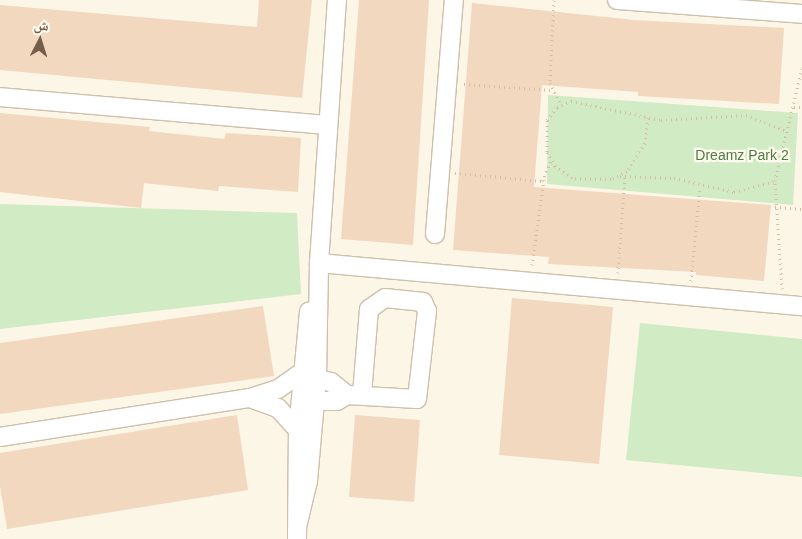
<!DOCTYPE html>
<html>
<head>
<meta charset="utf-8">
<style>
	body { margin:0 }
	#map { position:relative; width:802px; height:539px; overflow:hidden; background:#fcf6e7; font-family:Arial,"Noto Naskh Arabic",sans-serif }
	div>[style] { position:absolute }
	.green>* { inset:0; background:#d1ebc5 }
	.building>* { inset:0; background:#f2d8bf }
	.path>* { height:3px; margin-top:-1.5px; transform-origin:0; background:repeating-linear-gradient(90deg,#d7bba2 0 1px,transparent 0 5px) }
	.roads { filter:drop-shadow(1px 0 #cfbfad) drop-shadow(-1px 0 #cfbfad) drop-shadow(0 1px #cfbfad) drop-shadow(0 -1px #cfbfad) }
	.minor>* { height:18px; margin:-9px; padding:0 9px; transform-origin:9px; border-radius:9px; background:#fff }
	span { translate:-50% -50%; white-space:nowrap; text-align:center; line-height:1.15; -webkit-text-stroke:4.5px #fffaee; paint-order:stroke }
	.park-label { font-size:14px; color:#4f7c42 }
	.north { position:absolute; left:15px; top:15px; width:50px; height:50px; -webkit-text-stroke:4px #fffaee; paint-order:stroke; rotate:5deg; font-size:14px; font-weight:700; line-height:20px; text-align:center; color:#775e4b }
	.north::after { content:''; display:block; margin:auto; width:18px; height:22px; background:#775e4b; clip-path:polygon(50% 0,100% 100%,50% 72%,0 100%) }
</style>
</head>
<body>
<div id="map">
	<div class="green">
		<div style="clip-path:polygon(548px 95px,798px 113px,793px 205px,547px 184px)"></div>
		<div style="clip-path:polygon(0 204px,297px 213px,301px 294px,0 329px)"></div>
		<div style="clip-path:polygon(640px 323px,802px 339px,802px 477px,626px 460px)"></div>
	</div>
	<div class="building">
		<div style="clip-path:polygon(259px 0,312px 0,302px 98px,0 70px,0 5px,257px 27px)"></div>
		<div style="clip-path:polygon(359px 0,429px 0,413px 245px,341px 239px)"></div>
		<div style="clip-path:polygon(472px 3px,634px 20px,784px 28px,779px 104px,638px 96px,638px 92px,542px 85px,534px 187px,771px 205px,764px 281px,696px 275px,696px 272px,548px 264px,549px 257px,453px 250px)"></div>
		<div style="clip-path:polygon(0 113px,150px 127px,149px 131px,224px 139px,226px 133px,301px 138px,298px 192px,219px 186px,218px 191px,144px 183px,141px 208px,0 192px)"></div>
		<div style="clip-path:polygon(512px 298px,613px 307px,599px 464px,499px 455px)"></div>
		<div style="clip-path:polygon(263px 306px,274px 376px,0 414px,0 343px)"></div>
		<div style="clip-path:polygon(237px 415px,248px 490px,7px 529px,0 486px,0 453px)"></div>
		<div style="clip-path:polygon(355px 415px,420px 420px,414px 502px,349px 497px)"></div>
	</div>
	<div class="path">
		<div style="left:554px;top:0;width:83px;rotate:92.8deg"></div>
		<div style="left:550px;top:83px;width:25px;rotate:63deg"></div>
		<div style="left:464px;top:84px;width:87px;rotate:3.9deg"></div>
		<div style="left:794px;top:107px;width:8px"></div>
		<div style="left:648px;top:118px;width:25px;rotate:97deg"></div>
		<div style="left:645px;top:143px;width:33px;rotate:123deg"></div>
		<div style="left:627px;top:171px;width:18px;rotate:153deg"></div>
		<div style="left:611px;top:179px;width:39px;rotate:-179deg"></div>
		<div style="left:572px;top:178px;width:21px;rotate:-145deg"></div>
		<div style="left:555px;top:166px;width:16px;rotate:-120deg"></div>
		<div style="left:547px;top:152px;width:32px;rotate:-90deg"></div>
		<div style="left:547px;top:120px;width:16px;rotate:-52deg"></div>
		<div style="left:557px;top:107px;width:15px;rotate:-23deg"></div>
		<div style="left:571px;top:101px;width:92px;rotate:11.9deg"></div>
		<div style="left:661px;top:120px;width:85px;rotate:-3.4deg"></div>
		<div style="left:746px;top:115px;width:43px;rotate:21.8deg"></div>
		<div style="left:455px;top:173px;width:87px;rotate:5.3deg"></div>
		<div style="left:542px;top:181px;width:22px;rotate:-66deg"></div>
		<div style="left:620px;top:176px;width:54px;rotate:2.1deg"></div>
		<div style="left:674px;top:178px;width:62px;rotate:13.1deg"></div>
		<div style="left:734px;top:192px;width:42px;rotate:-15deg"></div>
		<div style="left:775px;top:207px;width:27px;rotate:4deg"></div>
		<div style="left:532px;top:265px;width:86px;rotate:-82deg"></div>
		<div style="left:618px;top:273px;width:97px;rotate:-85.9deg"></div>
		<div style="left:691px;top:281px;width:94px;rotate:-84.5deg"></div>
		<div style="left:782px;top:289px;width:108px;rotate:-93.7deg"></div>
		<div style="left:775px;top:181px;width:116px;rotate:-76.6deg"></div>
	</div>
	<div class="roads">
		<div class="minor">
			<div style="left:617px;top:0;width:186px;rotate:4.3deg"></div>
			<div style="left:0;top:97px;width:328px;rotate:4.9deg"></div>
			<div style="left:435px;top:234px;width:235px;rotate:-85.4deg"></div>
			<div style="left:319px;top:263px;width:485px;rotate:5.1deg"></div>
			<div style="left:317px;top:379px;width:14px;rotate:12deg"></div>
			<div style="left:331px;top:382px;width:21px;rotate:39deg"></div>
			<div style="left:347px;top:395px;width:70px;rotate:3.3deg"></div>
			<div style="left:417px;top:399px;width:89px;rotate:-83.5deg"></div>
			<div style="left:427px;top:311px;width:10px;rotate:-114deg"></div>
			<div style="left:423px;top:302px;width:38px;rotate:-174deg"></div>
			<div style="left:385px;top:298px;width:19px;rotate:145deg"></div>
			<div style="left:369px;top:309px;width:86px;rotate:94.7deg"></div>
			<div style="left:250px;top:398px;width:30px;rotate:20deg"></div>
			<div style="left:278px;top:408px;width:30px;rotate:48deg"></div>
			<div style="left:315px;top:401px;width:22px"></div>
			<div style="left:337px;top:401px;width:12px;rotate:-31deg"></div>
			<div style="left:0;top:437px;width:253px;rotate:-8.9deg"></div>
			<div style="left:250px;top:398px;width:29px;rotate:-18deg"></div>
			<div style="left:278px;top:389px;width:29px;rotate:-35deg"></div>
			<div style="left:298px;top:523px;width:43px;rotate:-76.6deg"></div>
			<div style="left:308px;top:481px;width:102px;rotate:-85deg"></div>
			<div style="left:317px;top:379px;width:116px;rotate:-89deg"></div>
			<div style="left:319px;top:263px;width:264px;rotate:-86.1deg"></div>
			<div style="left:297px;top:539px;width:109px;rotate:-89.5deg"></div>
			<div style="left:298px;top:430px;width:119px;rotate:-84.7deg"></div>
		</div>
	</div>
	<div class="park-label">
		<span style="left:742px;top:155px">Dreamz Park 2</span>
	</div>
	<div class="north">ش</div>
</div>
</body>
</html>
